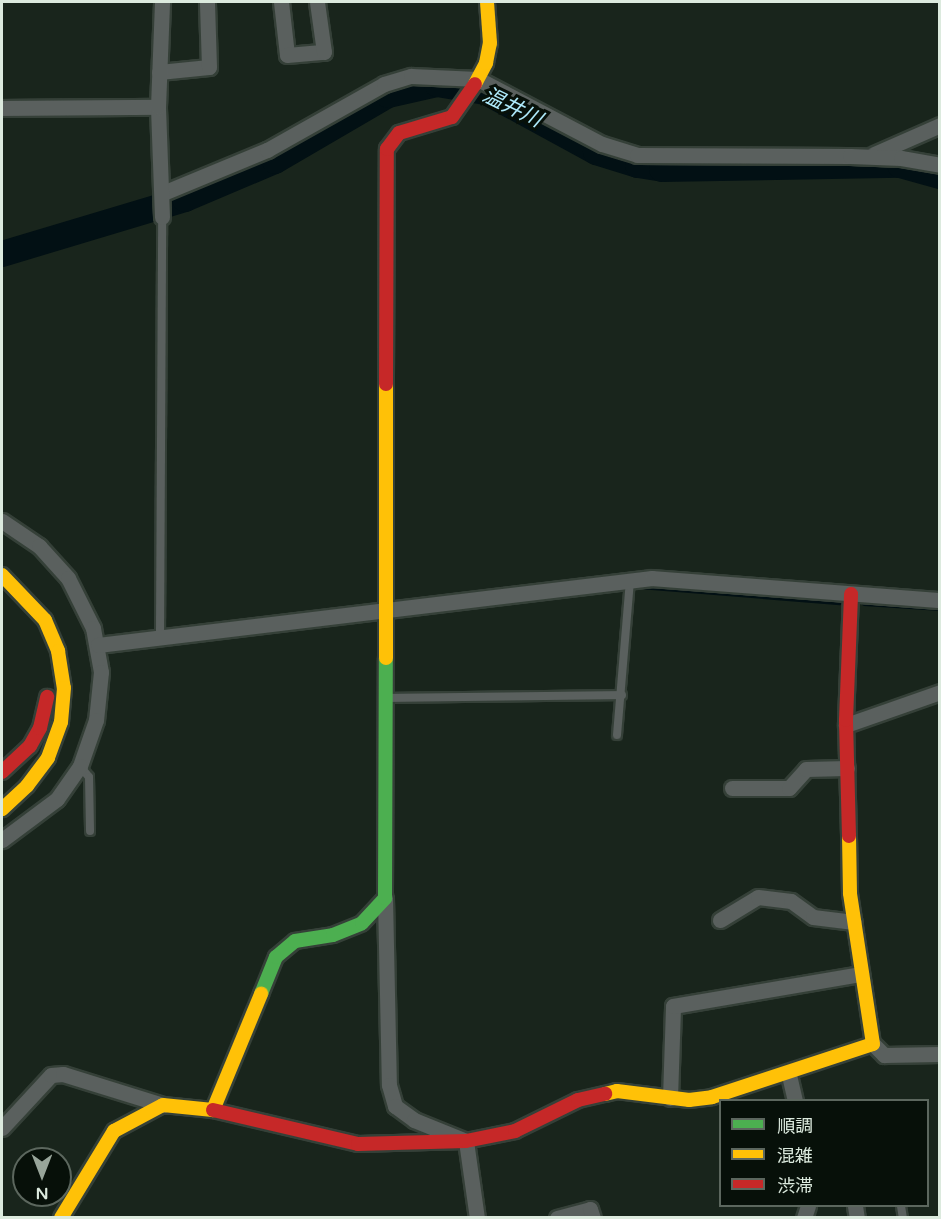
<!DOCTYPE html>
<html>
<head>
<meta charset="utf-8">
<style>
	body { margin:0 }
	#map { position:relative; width:941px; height:1219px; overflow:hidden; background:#19251c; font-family:"Varela Round","Noto Sans JP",sans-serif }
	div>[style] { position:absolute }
	.stream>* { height:4.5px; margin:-2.25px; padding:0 2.25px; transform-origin:2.25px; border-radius:2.25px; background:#021014 }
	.river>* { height:26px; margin:-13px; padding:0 13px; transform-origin:13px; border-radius:13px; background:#021014 }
	.roads { filter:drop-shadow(2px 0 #354038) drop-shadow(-2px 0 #354038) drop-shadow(0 2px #354038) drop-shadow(0 -2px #354038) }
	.lane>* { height:8px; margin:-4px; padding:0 4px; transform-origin:4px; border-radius:4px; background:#5a605e }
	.street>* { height:15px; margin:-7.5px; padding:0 7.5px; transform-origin:7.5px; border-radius:7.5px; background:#5a605e }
	.fast>* { height:14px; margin:-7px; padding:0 7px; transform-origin:7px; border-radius:7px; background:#4caf50 }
	.slow>* { height:14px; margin:-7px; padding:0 7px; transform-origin:7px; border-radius:7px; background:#ffc107 }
	.jam>* { height:14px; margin:-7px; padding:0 7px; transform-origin:7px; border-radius:7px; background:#c62828 }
	span { translate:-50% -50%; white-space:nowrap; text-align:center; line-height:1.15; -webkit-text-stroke:6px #071009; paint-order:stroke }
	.water-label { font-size:21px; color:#aee9fa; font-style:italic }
	.frame { position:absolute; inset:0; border:3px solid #dceade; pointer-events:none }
	.legend { position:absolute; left:719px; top:1099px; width:210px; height:108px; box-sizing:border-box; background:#071009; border:2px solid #5c675e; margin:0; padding:8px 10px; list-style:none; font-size:18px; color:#dceade }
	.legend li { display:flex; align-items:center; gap:12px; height:30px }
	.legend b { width:30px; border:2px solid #5c675e }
	.north { position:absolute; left:12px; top:1147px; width:60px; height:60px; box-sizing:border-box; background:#071009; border:2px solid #5c675e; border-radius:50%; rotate:180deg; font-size:16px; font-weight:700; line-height:24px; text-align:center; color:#dceade }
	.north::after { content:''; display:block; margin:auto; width:21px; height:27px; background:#98a59a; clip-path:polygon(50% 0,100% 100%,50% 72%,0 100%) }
</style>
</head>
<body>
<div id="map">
	<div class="stream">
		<div style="left:639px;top:586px;width:201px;rotate:4.6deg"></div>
		<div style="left:864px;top:603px;width:76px;rotate:3.8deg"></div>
	</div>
	<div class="river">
		<div style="left:2px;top:254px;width:191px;rotate:-16.7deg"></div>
		<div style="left:185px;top:199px;width:98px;rotate:-22.9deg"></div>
		<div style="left:275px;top:161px;width:131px;rotate:-30.3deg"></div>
		<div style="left:388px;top:95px;width:50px;rotate:-12.7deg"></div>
		<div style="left:437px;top:84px;width:50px;rotate:9.3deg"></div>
		<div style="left:486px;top:92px;width:125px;rotate:28.6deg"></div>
		<div style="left:596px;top:152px;width:44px;rotate:17.2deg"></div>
		<div style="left:638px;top:165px;width:24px;rotate:9deg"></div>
		<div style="left:662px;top:169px;width:238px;rotate:-1deg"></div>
		<div style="left:900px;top:165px;width:41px;rotate:15.4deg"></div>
	</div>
	<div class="roads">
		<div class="lane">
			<div style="left:160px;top:636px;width:419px;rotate:-89.7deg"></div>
			<div style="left:387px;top:698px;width:235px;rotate:-0.7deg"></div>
			<div style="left:617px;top:735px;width:157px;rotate:-85.2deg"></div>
			<div style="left:80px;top:766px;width:14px;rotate:51deg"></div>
			<div style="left:89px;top:777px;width:54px;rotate:88.9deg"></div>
			<div style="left:901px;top:1206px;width:12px;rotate:81deg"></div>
		</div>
		<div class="street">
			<div style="left:281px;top:2px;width:53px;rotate:83.5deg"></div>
			<div style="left:287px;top:55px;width:37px;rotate:-5deg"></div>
			<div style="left:324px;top:52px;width:50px;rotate:-98deg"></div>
			<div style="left:159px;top:72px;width:50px;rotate:-5.7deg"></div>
			<div style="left:209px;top:67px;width:65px;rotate:-91.8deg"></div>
			<div style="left:2px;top:108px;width:156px;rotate:-0.4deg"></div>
			<div style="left:874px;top:154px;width:72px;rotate:-23.7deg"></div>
			<div style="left:163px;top:193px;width:113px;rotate:-22.5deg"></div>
			<div style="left:267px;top:150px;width:134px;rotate:-29.4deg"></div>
			<div style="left:384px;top:84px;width:28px;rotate:-17deg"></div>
			<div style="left:411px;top:76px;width:67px;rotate:2.6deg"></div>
			<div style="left:478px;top:79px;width:140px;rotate:27.7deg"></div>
			<div style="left:602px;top:144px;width:37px;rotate:17deg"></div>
			<div style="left:637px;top:155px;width:213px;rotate:0.3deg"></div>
			<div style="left:850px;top:156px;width:51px;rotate:2.2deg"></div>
			<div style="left:901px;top:158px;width:40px;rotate:10deg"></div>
			<div style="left:162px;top:217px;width:110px;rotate:-92.1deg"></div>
			<div style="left:158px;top:107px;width:105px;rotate:-87.8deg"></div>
			<div style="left:2px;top:521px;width:45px;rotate:34deg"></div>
			<div style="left:39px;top:546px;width:43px;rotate:47.8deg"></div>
			<div style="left:68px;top:578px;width:56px;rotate:63.4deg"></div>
			<div style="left:93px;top:628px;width:45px;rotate:79.7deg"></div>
			<div style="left:101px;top:672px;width:48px;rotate:95.9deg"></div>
			<div style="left:96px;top:720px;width:49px;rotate:109.2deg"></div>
			<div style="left:80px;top:766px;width:40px;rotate:124.9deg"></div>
			<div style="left:57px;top:799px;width:69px;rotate:143.3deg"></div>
			<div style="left:98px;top:645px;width:558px;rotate:-6.9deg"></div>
			<div style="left:652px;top:578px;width:289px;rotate:4.4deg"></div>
			<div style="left:846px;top:725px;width:100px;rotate:-19.3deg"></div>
			<div style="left:732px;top:788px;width:57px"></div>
			<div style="left:789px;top:788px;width:25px;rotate:-48deg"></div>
			<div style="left:806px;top:769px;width:41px;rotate:-1.4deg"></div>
			<div style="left:385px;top:898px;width:187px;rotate:88.8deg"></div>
			<div style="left:389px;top:1085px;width:22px;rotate:74deg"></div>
			<div style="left:395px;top:1106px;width:24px;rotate:36deg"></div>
			<div style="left:414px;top:1120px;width:56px;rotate:22deg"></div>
			<div style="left:466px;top:1141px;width:78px;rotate:81.9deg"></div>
			<div style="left:720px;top:920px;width:44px;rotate:-31.2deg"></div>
			<div style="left:758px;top:897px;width:33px;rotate:7deg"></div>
			<div style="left:791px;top:901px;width:27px;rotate:36deg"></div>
			<div style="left:813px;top:917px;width:41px;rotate:7deg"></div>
			<div style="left:873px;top:1044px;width:16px;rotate:45deg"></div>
			<div style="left:884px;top:1055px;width:56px;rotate:-1deg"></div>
			<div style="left:789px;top:1075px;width:26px;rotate:77deg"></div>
			<div style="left:670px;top:1098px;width:92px;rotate:-88.1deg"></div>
			<div style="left:673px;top:1006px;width:191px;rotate:-9.7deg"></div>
			<div style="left:2px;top:1128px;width:72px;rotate:-47.2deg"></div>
			<div style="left:51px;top:1075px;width:12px;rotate:-5deg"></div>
			<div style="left:63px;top:1074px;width:105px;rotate:17.2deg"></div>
			<div style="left:855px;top:1206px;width:12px;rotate:81deg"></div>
			<div style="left:557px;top:1218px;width:34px;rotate:-15deg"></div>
			<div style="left:590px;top:1209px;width:9px;rotate:72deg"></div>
			<div style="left:804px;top:1218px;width:13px;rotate:-72deg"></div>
		</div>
		<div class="fast">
			<div style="left:261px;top:994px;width:40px;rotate:-68deg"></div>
			<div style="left:276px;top:957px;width:25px;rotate:-40deg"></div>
			<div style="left:295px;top:941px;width:38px;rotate:-9deg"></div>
			<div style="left:333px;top:935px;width:31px;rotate:-22deg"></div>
			<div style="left:362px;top:923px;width:34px;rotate:-47deg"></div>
			<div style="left:385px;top:898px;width:240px;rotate:-89.8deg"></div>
		</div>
		<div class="slow">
			<div style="left:475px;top:84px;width:24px;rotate:-62deg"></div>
			<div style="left:486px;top:63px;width:20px;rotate:-79deg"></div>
			<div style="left:490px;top:43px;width:41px;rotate:-94.2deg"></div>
			<div style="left:2px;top:575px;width:62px;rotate:46.3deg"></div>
			<div style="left:45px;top:620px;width:34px;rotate:67deg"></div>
			<div style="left:58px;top:651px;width:37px;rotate:81deg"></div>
			<div style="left:64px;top:688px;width:34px;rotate:95deg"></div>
			<div style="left:61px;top:722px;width:38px;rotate:110deg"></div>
			<div style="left:48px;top:758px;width:35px;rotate:127deg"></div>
			<div style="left:27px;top:786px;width:34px;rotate:137deg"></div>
			<div style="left:386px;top:658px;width:274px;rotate:-90deg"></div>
			<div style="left:605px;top:1094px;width:12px;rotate:-14deg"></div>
			<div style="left:617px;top:1091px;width:73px;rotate:7.1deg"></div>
			<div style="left:689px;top:1100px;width:23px;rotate:-7deg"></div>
			<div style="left:712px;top:1097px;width:169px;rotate:-18.2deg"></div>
			<div style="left:873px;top:1044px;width:153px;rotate:-98.7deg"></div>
			<div style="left:850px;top:893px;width:57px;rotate:-91deg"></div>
			<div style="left:61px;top:1218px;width:102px;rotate:-58.7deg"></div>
			<div style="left:114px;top:1131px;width:55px;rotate:-28deg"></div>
			<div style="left:163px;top:1105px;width:50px;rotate:5.7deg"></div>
			<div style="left:213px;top:1110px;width:126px;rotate:-67.5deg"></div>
		</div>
		<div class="jam">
			<div style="left:386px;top:384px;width:235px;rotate:-89.8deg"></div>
			<div style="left:387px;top:149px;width:20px;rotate:-53deg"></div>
			<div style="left:399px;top:133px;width:55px;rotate:-16.8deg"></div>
			<div style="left:452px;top:117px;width:40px;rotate:-55.1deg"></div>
			<div style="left:2px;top:772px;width:38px;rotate:-43deg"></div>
			<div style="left:30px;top:746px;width:21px;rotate:-61deg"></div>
			<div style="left:40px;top:728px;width:32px;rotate:-77deg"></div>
			<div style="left:849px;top:836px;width:116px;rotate:-91.5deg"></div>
			<div style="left:846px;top:720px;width:126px;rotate:-87.7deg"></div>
			<div style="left:213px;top:1110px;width:149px;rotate:13.2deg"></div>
			<div style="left:358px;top:1144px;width:108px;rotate:-1.6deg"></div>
			<div style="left:466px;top:1141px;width:50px;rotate:-11.5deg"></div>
			<div style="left:515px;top:1131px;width:70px;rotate:-26.2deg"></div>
			<div style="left:578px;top:1100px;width:28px;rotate:-13deg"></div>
		</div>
	</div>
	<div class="water-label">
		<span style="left:512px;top:108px;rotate:26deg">温井川</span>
	</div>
	<div class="frame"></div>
	<ul class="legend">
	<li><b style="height:8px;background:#4caf50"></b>順調</li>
	<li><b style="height:8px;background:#ffc107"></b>混雑</li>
	<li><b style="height:8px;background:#c62828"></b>渋滞</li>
	</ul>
	<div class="north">N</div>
</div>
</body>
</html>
